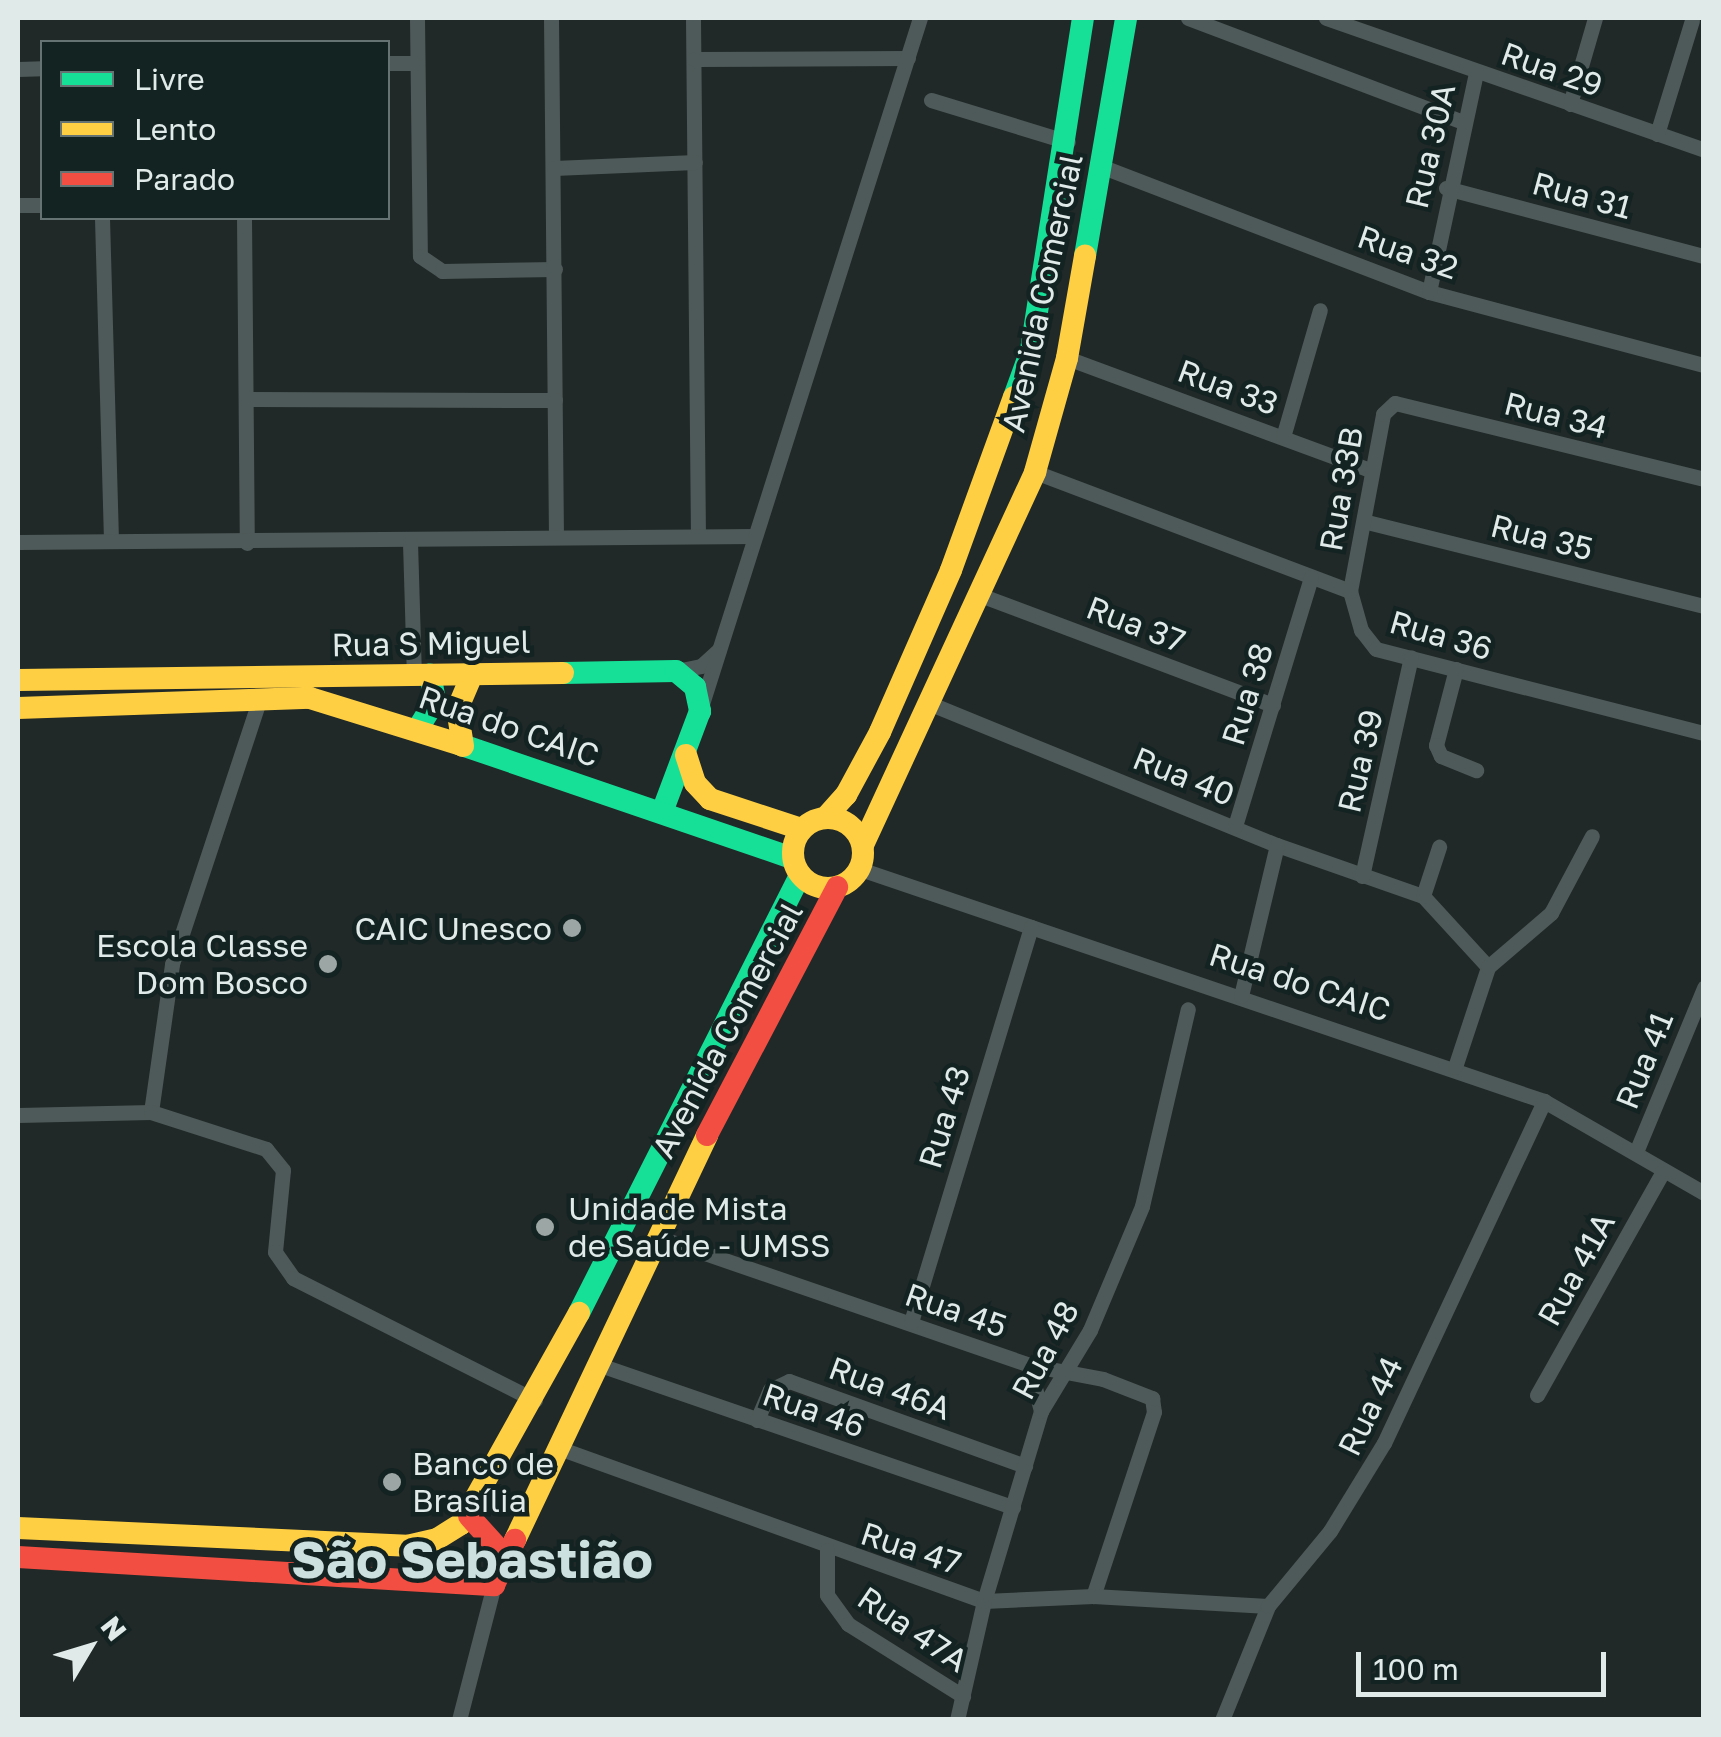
<!DOCTYPE html>
<html>
<head>
<meta charset="utf-8">
<style>
	body { margin:0 }
	#map { position:relative; width:1721px; height:1737px; overflow:hidden; background:#202928; font-family:"Golos Text",sans-serif }
	div>[style] { position:absolute }
	.street>* { height:15px; margin:-7.5px; padding:0 7.5px; transform-origin:7.5px; border-radius:7.5px; background:#4e5a59 }
	.fast>* { height:22px; margin:-11px; padding:0 11px; transform-origin:11px; border-radius:11px; background:#16e098 }
	.slow>* { height:22px; margin:-11px; padding:0 11px; transform-origin:11px; border-radius:11px; background:#ffcf43 }
	.slow>.ring { margin:-11px; padding:0; box-sizing:content-box; background:none; border:22px solid #ffcf43; border-radius:50% }
	.jam>* { height:22px; margin:-11px; padding:0 11px; transform-origin:11px; border-radius:11px; background:#f24e42 }
	.dots>* { width:28px; height:28px; translate:-50% -50%; box-sizing:border-box; border:5px solid #132322; border-radius:50% }
	span { translate:-50% -50%; white-space:nowrap; text-align:center; line-height:1.15; -webkit-text-stroke:9px #132322; paint-order:stroke }
	.street-label { font-size:32px; color:#dfeae9 }
	.poi-label { font-size:32px; color:#dfeae9 }
	.right { translate:-100% -50%; text-align:right }
	.left { translate:0 -50%; text-align:left }
	.town-label { font-size:52px; color:#cce0df; font-weight:700 }
	.frame { position:absolute; inset:0; border:20px solid #dfeae9; pointer-events:none }
	.legend { position:absolute; left:40px; top:40px; width:350px; height:180px; box-sizing:border-box; background:#132322; border:2px solid #657372; margin:0; padding:12px 18px; list-style:none; font-size:30px; color:#dfeae9 }
	.legend li { display:flex; align-items:center; gap:20px; height:50px }
	.legend b { width:50px; border:2px solid #657372 }
	.north { position:absolute; left:40px; top:1597px; width:100px; height:100px; -webkit-text-stroke:8px #132322; paint-order:stroke; rotate:52deg; font-size:28px; font-weight:700; line-height:40px; text-align:center; color:#dfeae9 }
	.north::after { content:''; display:block; margin:auto; width:35px; height:45px; background:#dfeae9; clip-path:polygon(50% 0,100% 100%,50% 72%,0 100%) }
	.scale { position:absolute; left:1356px; top:1652px; width:250px; height:45px; box-sizing:border-box; border:5px solid #dfeae9; border-top:0; padding-left:12px; font-size:30px; line-height:35px; white-space:nowrap; color:#dfeae9; -webkit-text-stroke:8px #132322; paint-order:stroke }
</style>
</head>
<body>
<div id="map">
	<div class="street">
		<div style="left:417px;top:18px;width:238px;rotate:89.3deg"></div>
		<div style="left:420px;top:256px;width:27px;rotate:34deg"></div>
		<div style="left:442px;top:271px;width:113px;rotate:-1deg"></div>
		<div style="left:551px;top:18px;width:519px;rotate:89.45deg"></div>
		<div style="left:693px;top:18px;width:517px;rotate:89.45deg"></div>
		<div style="left:1188px;top:18px;width:294px;rotate:20.7deg"></div>
		<div style="left:1326px;top:18px;width:400px;rotate:19.2deg"></div>
		<div style="left:694px;top:59px;width:214px;rotate:-0.3deg"></div>
		<div style="left:388px;top:63px;width:28px"></div>
		<div style="left:18px;top:69px;width:24px;rotate:-2deg"></div>
		<div style="left:931px;top:100px;width:143px;rotate:17deg"></div>
		<div style="left:1570px;top:104px;width:90px;rotate:-73.8deg"></div>
		<div style="left:1657px;top:134px;width:119px;rotate:-72.9deg"></div>
		<div style="left:1103px;top:167px;width:349px;rotate:21deg"></div>
		<div style="left:1429px;top:292px;width:285px;rotate:14.9deg"></div>
		<div style="left:554px;top:168px;width:141px;rotate:-2.4deg"></div>
		<div style="left:1446px;top:188px;width:267px;rotate:14.8deg"></div>
		<div style="left:18px;top:205px;width:24px"></div>
		<div style="left:102px;top:218px;width:322px;rotate:88.4deg"></div>
		<div style="left:244px;top:218px;width:325px;rotate:89.5deg"></div>
		<div style="left:1429px;top:292px;width:225px;rotate:-77.9deg"></div>
		<div style="left:1067px;top:358px;width:323px;rotate:20.3deg"></div>
		<div style="left:246px;top:399px;width:309px;rotate:0.2deg"></div>
		<div style="left:1283px;top:437px;width:132px;rotate:-73.8deg"></div>
		<div style="left:1035px;top:472px;width:337px;rotate:20.7deg"></div>
		<div style="left:1350px;top:591px;width:41px;rotate:74.2deg"></div>
		<div style="left:1361px;top:630px;width:24px;rotate:52deg"></div>
		<div style="left:1376px;top:649px;width:339px;rotate:14.4deg"></div>
		<div style="left:1367px;top:522px;width:347px;rotate:14deg"></div>
		<div style="left:18px;top:542px;width:737px;rotate:-0.47deg"></div>
		<div style="left:410px;top:542px;width:131px;rotate:88.3deg"></div>
		<div style="left:1350px;top:591px;width:180px;rotate:-79.4deg"></div>
		<div style="left:1383px;top:414px;width:16px;rotate:-43deg"></div>
		<div style="left:1395px;top:403px;width:318px;rotate:13.8deg"></div>
		<div style="left:980px;top:595px;width:313px;rotate:20.6deg"></div>
		<div style="left:1456px;top:669px;width:79px;rotate:104.7deg"></div>
		<div style="left:1436px;top:745px;width:12px;rotate:66deg"></div>
		<div style="left:1441px;top:756px;width:38px;rotate:22deg"></div>
		<div style="left:676px;top:671px;width:25px;rotate:-11deg"></div>
		<div style="left:701px;top:666px;width:24px;rotate:-42deg"></div>
		<div style="left:926px;top:702px;width:379px;rotate:22.2deg"></div>
		<div style="left:1277px;top:845px;width:155px;rotate:19.3deg"></div>
		<div style="left:1423px;top:896px;width:96px;rotate:47.5deg"></div>
		<div style="left:701px;top:707px;width:723px;rotate:-72.37deg"></div>
		<div style="left:1235px;top:826px;width:260px;rotate:-73deg"></div>
		<div style="left:860px;top:869px;width:722px;rotate:18.74deg"></div>
		<div style="left:1544px;top:1101px;width:185px;rotate:29.9deg"></div>
		<div style="left:1362px;top:876px;width:224px;rotate:-77.4deg"></div>
		<div style="left:1423px;top:896px;width:52px;rotate:-71.9deg"></div>
		<div style="left:1241px;top:996px;width:155px;rotate:-76.6deg"></div>
		<div style="left:1455px;top:1067px;width:105px;rotate:-71.7deg"></div>
		<div style="left:1488px;top:967px;width:83px;rotate:-40.6deg"></div>
		<div style="left:1551px;top:913px;width:87px;rotate:-62deg"></div>
		<div style="left:151px;top:1112px;width:149px;rotate:-81.9deg"></div>
		<div style="left:172px;top:964px;width:277px;rotate:-71.7deg"></div>
		<div style="left:18px;top:1115px;width:133px;rotate:-1.3deg"></div>
		<div style="left:151px;top:1112px;width:121px;rotate:17.8deg"></div>
		<div style="left:266px;top:1149px;width:27px;rotate:51deg"></div>
		<div style="left:283px;top:1170px;width:82px;rotate:95.6deg"></div>
		<div style="left:275px;top:1252px;width:32px;rotate:55deg"></div>
		<div style="left:293px;top:1278px;width:271px;rotate:26.8deg"></div>
		<div style="left:1636px;top:1152px;width:178px;rotate:-67.5deg"></div>
		<div style="left:658px;top:1237px;width:392px;rotate:19deg"></div>
		<div style="left:1029px;top:1365px;width:75px;rotate:10.7deg"></div>
		<div style="left:1103px;top:1379px;width:53px;rotate:21.2deg"></div>
		<div style="left:1152px;top:1398px;width:14px;rotate:82deg"></div>
		<div style="left:1154px;top:1412px;width:194px;rotate:108.3deg"></div>
		<div style="left:911px;top:1322px;width:413px;rotate:-73.1deg"></div>
		<div style="left:597px;top:1364px;width:440px;rotate:19deg"></div>
		<div style="left:1029px;top:1365px;width:48px;rotate:75.4deg"></div>
		<div style="left:1537px;top:1395px;width:258px;rotate:-60.6deg"></div>
		<div style="left:757px;top:1420px;width:33px;rotate:-67deg"></div>
		<div style="left:770px;top:1390px;width:21px;rotate:-25deg"></div>
		<div style="left:789px;top:1381px;width:251px;rotate:19.8deg"></div>
		<div style="left:556px;top:1447px;width:455px;rotate:19.8deg"></div>
		<div style="left:984px;top:1601px;width:109px;rotate:-2.6deg"></div>
		<div style="left:1093px;top:1596px;width:175px;rotate:3.3deg"></div>
		<div style="left:827px;top:1550px;width:45px;rotate:90deg"></div>
		<div style="left:827px;top:1595px;width:36px;rotate:54deg"></div>
		<div style="left:848px;top:1624px;width:136px;rotate:32.1deg"></div>
		<div style="left:459px;top:1720px;width:139px;rotate:-75.5deg"></div>
		<div style="left:957px;top:1720px;width:122px;rotate:-77.2deg"></div>
		<div style="left:984px;top:1601px;width:198px;rotate:-73.3deg"></div>
		<div style="left:1041px;top:1411px;width:95px;rotate:-58.8deg"></div>
		<div style="left:1090px;top:1330px;width:134px;rotate:-67.2deg"></div>
		<div style="left:1142px;top:1206px;width:202px;rotate:-76.9deg"></div>
		<div style="left:1222px;top:1720px;width:123px;rotate:-68deg"></div>
		<div style="left:1268px;top:1606px;width:97px;rotate:-50.4deg"></div>
		<div style="left:1330px;top:1531px;width:103px;rotate:-58.5deg"></div>
		<div style="left:1384px;top:1443px;width:378px;rotate:-64.9deg"></div>
	</div>
	<div class="fast">
		<div style="left:1085px;top:256px;width:242px;rotate:-80.2deg"></div>
		<div style="left:1014px;top:397px;width:50px;rotate:-70.1deg"></div>
		<div style="left:1031px;top:350px;width:336px;rotate:-81.1deg"></div>
		<div style="left:563px;top:673px;width:113px;rotate:-1deg"></div>
		<div style="left:676px;top:671px;width:25px;rotate:40deg"></div>
		<div style="left:695px;top:687px;width:25px;rotate:78deg"></div>
		<div style="left:700px;top:711px;width:108px;rotate:110.6deg"></div>
		<div style="left:417px;top:730px;width:34px;rotate:-58deg"></div>
		<div style="left:435px;top:701px;width:27px;rotate:-100deg"></div>
		<div style="left:459px;top:744px;width:352px;rotate:18.9deg"></div>
		<div style="left:579px;top:1313px;width:490px;rotate:-63.2deg"></div>
	</div>
	<div class="slow">
		<div style="left:18px;top:680px;width:545px;rotate:-0.74deg"></div>
		<div style="left:18px;top:708px;width:292px;rotate:-2deg"></div>
		<div style="left:310px;top:698px;width:156px;rotate:17.2deg"></div>
		<div style="left:463px;top:746px;width:36px;rotate:-99deg"></div>
		<div style="left:457px;top:710px;width:39px;rotate:-67deg"></div>
		<div style="left:686px;top:755px;width:29px;rotate:72deg"></div>
		<div style="left:695px;top:783px;width:22px;rotate:47deg"></div>
		<div style="left:710px;top:799px;width:96px;rotate:18.2deg"></div>
		<div style="left:826px;top:817px;width:30px;rotate:-48deg"></div>
		<div style="left:846px;top:795px;width:72px;rotate:-61.6deg"></div>
		<div style="left:880px;top:732px;width:177px;rotate:-66.3deg"></div>
		<div style="left:951px;top:570px;width:184px;rotate:-70deg"></div>
		<div class="ring" style="left:793px;top:818px;width:48px;height:48px"></div>
		<div style="left:863px;top:845px;width:411px;rotate:-65.2deg"></div>
		<div style="left:1035px;top:472px;width:118px;rotate:-74.3deg"></div>
		<div style="left:1067px;top:358px;width:104px;rotate:-80deg"></div>
		<div style="left:18px;top:1528px;width:389px;rotate:2.6deg"></div>
		<div style="left:407px;top:1546px;width:31px;rotate:-13deg"></div>
		<div style="left:437px;top:1539px;width:28px;rotate:-32deg"></div>
		<div style="left:461px;top:1524px;width:242px;rotate:-60.8deg"></div>
		<div style="left:515px;top:1540px;width:448px;rotate:-64.6deg"></div>
	</div>
	<div class="jam">
		<div style="left:707px;top:1135px;width:280px;rotate:-62.3deg"></div>
		<div style="left:469px;top:1516px;width:54px;rotate:48deg"></div>
		<div style="left:18px;top:1557px;width:477px;rotate:3.4deg"></div>
		<div style="left:494px;top:1585px;width:50px;rotate:-65deg"></div>
	</div>
	<div class="dots">
		<div style="left:572px;top:928px;background:#9ca6a5"></div>
		<div style="left:328px;top:964px;background:#9ca6a5"></div>
		<div style="left:545px;top:1227px;background:#9ca6a5"></div>
		<div style="left:392px;top:1482px;background:#9ca6a5"></div>
	</div>
	<div class="street-label">
		<span style="left:1552px;top:69px;rotate:19deg">Rua 29</span>
		<span style="left:1430px;top:146px;rotate:-77deg">Rua 30A</span>
		<span style="left:1582px;top:195px;rotate:15deg">Rua 31</span>
		<span style="left:1408px;top:252px;rotate:19deg">Rua 32</span>
		<span style="left:1042px;top:293px;rotate:-78deg">Avenida Comercial</span>
		<span style="left:1228px;top:387px;rotate:20deg">Rua 33</span>
		<span style="left:1556px;top:415px;rotate:14deg">Rua 34</span>
		<span style="left:1341px;top:489px;rotate:-80deg">Rua 33B</span>
		<span style="left:1542px;top:537px;rotate:14deg">Rua 35</span>
		<span style="left:1136px;top:624px;rotate:21deg">Rua 37</span>
		<span style="left:1441px;top:635px;rotate:16deg">Rua 36</span>
		<span style="left:431px;top:643px;rotate:-1deg">Rua S Miguel</span>
		<span style="left:1247px;top:694px;rotate:-73deg">Rua 38</span>
		<span style="left:509px;top:726px;rotate:19deg">Rua do CAIC</span>
		<span style="left:1360px;top:761px;rotate:-77deg">Rua 39</span>
		<span style="left:1184px;top:776px;rotate:22deg">Rua 40</span>
		<span style="left:1300px;top:982px;rotate:18deg">Rua do CAIC</span>
		<span style="left:727px;top:1030px;rotate:-62deg">Avenida Comercial</span>
		<span style="left:1644px;top:1060px;rotate:-68deg">Rua 41</span>
		<span style="left:944px;top:1117px;rotate:-73deg">Rua 43</span>
		<span style="left:1576px;top:1269px;rotate:-61deg">Rua 41A</span>
		<span style="left:956px;top:1310px;rotate:19deg">Rua 45</span>
		<span style="left:1045px;top:1350px;rotate:-62deg">Rua 48</span>
		<span style="left:890px;top:1388px;rotate:20deg">Rua 46A</span>
		<span style="left:1370px;top:1406px;rotate:-64deg">Rua 44</span>
		<span style="left:814px;top:1410px;rotate:19deg">Rua 46</span>
		<span style="left:911px;top:1548px;rotate:18deg">Rua 47</span>
		<span style="left:913px;top:1629px;rotate:34deg">Rua 47A</span>
	</div>
	<div class="poi-label">
		<span class="right" style="left:552px;top:928px">CAIC Unesco</span>
		<span class="right" style="left:308px;top:964px">Escola Classe<br>Dom Bosco</span>
		<span class="left" style="left:568px;top:1227px">Unidade Mista<br>de Saúde - UMSS</span>
		<span class="left" style="left:412px;top:1482px">Banco de<br>Brasília</span>
	</div>
	<div class="town-label">
		<span style="left:472px;top:1559px">São Sebastião</span>
	</div>
	<div class="frame"></div>
	<ul class="legend">
	<li><b style="height:12px;background:#16e098"></b>Livre</li>
	<li><b style="height:12px;background:#ffcf43"></b>Lento</li>
	<li><b style="height:12px;background:#f24e42"></b>Parado</li>
	</ul>
	<div class="north">N</div>
	<div class="scale">100 m</div>
</div>
</body>
</html>
